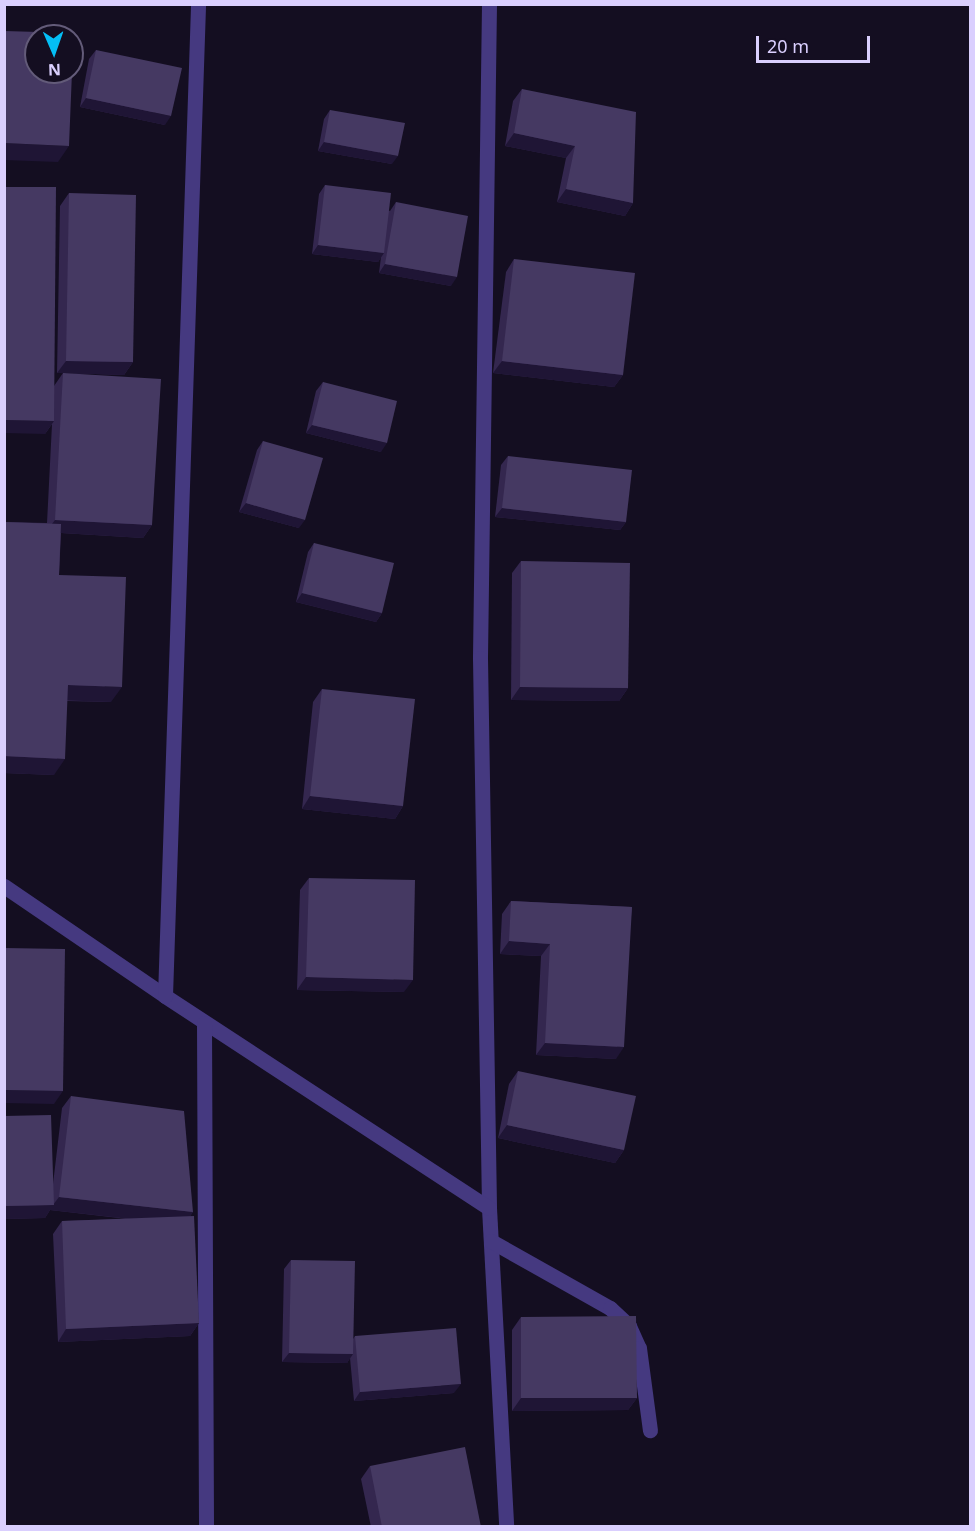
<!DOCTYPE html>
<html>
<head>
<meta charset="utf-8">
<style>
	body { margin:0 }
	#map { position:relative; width:975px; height:1531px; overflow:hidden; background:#140e21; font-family:"Noto Sans",sans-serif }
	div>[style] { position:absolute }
	.service>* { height:15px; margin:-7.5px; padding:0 7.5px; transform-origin:7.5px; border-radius:7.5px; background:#453980 }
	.minor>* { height:15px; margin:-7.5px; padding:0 7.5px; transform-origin:7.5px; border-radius:7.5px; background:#453980 }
	.wall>* { inset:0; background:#34274f }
	.shaded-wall>* { inset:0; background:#1f1535 }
	.building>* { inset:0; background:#453962 }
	span { translate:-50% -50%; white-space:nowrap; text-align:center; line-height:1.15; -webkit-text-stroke:4.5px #140e21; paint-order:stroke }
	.frame { position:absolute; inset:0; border:6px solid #dacffe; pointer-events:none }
	.north { position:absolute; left:24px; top:24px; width:60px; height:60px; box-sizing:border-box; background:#140e21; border:2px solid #635b79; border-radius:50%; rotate:178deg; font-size:16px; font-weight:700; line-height:24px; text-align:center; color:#dacffe }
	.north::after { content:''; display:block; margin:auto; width:21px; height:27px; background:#04bef5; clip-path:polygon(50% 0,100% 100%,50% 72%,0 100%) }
	.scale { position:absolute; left:756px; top:36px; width:114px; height:27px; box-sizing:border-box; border:3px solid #dacffe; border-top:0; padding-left:8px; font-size:18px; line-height:21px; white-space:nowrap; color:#dacffe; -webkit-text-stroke:4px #140e21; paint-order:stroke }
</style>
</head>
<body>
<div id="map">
	<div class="service">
		<div style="left:489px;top:4px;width:654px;rotate:90.79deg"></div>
		<div style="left:480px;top:658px;width:550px;rotate:89.06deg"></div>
		<div style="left:489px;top:1208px;width:318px;rotate:86.9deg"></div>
		<div style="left:165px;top:996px;width:387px;rotate:33.2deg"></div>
		<div style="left:204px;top:1023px;width:503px;rotate:89.77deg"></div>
		<div style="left:491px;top:1241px;width:137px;rotate:29.4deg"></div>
		<div style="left:610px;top:1308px;width:26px;rotate:43deg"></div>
		<div style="left:629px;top:1326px;width:24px;rotate:66deg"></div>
		<div style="left:639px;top:1348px;width:83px;rotate:82.4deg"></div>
	</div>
	<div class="minor">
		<div style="left:4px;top:886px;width:195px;rotate:34.3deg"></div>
		<div style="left:165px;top:996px;width:993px;rotate:-88.09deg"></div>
	</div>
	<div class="wall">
		<div style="clip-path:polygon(96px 50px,165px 125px,80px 107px,89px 59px)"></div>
		<div style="clip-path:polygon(522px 89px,633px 203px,625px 216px,557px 202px,566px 158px,505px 146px,513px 101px)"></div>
		<div style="clip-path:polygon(330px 110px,392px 164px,318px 151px,324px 119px)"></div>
		<div style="clip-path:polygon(325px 185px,390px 211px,396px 202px,451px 286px,379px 273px,381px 257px,378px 262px,312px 254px,319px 194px)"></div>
		<div style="clip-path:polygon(69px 193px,133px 362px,124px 375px,65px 373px,152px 525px,143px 538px,61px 533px,59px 575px,111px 702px,67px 701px,54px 775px,4px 773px,4px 522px,47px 523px,52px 424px,45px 434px,54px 386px,63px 373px,57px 373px,60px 206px)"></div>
		<div style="clip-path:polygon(514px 259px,623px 375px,614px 387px,493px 373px,506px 272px)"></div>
		<div style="clip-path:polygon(323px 382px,381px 452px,306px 433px,316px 391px)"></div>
		<div style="clip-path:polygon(263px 441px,299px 528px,239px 512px,257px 450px)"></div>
		<div style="clip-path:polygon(508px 456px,626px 522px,620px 530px,495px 517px,501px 465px)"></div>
		<div style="clip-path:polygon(314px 543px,382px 613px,376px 622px,296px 602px,308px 552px)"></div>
		<div style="clip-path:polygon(521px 561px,628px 688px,619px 701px,511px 700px,512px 573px)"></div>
		<div style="clip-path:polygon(322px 689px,403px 806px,395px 819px,302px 809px,313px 702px)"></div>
		<div style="clip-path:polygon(309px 878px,404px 992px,297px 990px,300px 890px)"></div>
		<div style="clip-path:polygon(511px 901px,632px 907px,616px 1059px,536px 1055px,541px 956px,500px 954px,502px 914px)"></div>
		<div style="clip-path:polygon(518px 1071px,624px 1150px,615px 1163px,498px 1138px,509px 1084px)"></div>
		<div style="clip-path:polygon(71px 1096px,193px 1212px,190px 1216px,199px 1323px,190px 1336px,58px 1342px,53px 1234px,62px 1221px,128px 1219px,50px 1210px,45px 1218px,4px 1219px,4px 1116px,53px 1184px,62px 1108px)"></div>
		<div style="clip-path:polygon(291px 1260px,353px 1339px,355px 1336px,454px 1393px,354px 1401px,350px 1358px,347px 1363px,282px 1362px,284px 1269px)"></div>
		<div style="clip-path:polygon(521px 1317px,637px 1398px,628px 1410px,512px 1411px,512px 1330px)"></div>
		<div style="clip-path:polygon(370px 1466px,481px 1527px,371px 1527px,361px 1479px)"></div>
	</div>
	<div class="shaded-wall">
		<div style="clip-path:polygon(86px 98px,171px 116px,165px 125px,80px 107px)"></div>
		<div style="clip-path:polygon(514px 133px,575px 146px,566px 158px,505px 146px)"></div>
		<div style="clip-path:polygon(324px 142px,398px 156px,392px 164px,318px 151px)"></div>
		<div style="clip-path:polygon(4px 143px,69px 146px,58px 162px,4px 160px)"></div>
		<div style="clip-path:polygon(566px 189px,633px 203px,625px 216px,557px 202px)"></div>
		<div style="clip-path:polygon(318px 245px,384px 253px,378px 262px,312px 254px)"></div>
		<div style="clip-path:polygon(385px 264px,457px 277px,451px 286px,379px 273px)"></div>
		<div style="clip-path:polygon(66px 361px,133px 362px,124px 375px,57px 373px)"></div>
		<div style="clip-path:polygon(502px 361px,623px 375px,614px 387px,493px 373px)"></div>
		<div style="clip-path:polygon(4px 420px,54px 421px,45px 434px,4px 433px)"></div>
		<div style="clip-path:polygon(312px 425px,387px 443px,381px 452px,306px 433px)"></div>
		<div style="clip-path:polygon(246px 503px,305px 520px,299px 528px,239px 512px)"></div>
		<div style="clip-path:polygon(502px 508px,626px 522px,620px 530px,495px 517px)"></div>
		<div style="clip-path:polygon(55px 520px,152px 525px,143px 538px,46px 532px)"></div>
		<div style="clip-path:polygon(302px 593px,382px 613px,376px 622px,296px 602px)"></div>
		<div style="clip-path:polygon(68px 685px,122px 687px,111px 702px,57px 700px)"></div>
		<div style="clip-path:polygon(520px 687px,628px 688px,619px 701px,511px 700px)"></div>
		<div style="clip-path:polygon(4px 756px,65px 759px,54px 775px,4px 773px)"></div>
		<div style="clip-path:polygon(310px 796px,403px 806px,395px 819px,302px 809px)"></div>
		<div style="clip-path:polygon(509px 941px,550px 944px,541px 956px,500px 954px)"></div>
		<div style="clip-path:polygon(306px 977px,413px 980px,404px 992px,297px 990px)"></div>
		<div style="clip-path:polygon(545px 1043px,624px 1047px,616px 1059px,536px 1055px)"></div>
		<div style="clip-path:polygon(4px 1090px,63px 1091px,54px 1104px,4px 1103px)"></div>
		<div style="clip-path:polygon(507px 1125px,624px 1150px,615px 1163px,498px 1138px)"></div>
		<div style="clip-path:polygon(59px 1197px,193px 1212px,184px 1225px,50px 1210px,45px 1218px,4px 1219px,4px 1206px,53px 1205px)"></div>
		<div style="clip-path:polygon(199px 1323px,190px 1336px,58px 1342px,66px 1329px)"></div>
		<div style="clip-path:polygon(289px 1353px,353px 1354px,347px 1363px,282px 1362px)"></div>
		<div style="clip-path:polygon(461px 1384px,454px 1393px,354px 1401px,360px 1392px)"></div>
		<div style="clip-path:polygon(521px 1398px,637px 1398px,628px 1410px,512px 1411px)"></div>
	</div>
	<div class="building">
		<div style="clip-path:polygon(4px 31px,74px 33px,72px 71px,72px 36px,36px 36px,36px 72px,72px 72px,69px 146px,4px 143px)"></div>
		<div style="clip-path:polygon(96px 50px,182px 68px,171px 116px,86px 98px)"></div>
		<div style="clip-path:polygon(522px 89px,636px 112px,633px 203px,566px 189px,575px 146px,514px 133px)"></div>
		<div style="clip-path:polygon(330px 110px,405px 123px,398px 156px,324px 142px)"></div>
		<div style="clip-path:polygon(325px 185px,391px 193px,384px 253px,318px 245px)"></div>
		<div style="clip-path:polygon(5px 187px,56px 187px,54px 421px,4px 420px)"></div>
		<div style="clip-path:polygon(69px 193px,136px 195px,133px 362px,66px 361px)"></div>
		<div style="clip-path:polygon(396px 202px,468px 216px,457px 277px,385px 264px)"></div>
		<div style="clip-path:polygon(514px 259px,635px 273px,623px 375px,502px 361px)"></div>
		<div style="clip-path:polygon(63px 373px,161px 379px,152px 525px,55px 520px)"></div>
		<div style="clip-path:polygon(323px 382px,397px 401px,387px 443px,312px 425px)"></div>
		<div style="clip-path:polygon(263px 441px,323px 458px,305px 520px,246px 503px)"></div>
		<div style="clip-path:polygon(508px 456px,632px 470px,626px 522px,502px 508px)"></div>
		<div style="clip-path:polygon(4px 522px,61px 524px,59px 575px,126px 577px,122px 687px,68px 685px,65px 759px,4px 756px)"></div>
		<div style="clip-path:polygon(314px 543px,394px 563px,382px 613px,302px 593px)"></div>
		<div style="clip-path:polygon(521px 561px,630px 563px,628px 688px,520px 687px)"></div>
		<div style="clip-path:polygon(322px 689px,415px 699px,403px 806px,310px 796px)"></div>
		<div style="clip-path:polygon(309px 878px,415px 880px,413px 980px,306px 977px)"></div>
		<div style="clip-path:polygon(511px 901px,632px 907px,624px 1047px,545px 1043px,550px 944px,509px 941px)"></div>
		<div style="clip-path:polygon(4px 948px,65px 949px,63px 1091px,4px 1090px)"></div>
		<div style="clip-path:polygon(518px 1071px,636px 1096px,624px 1150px,507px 1125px)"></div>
		<div style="clip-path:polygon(71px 1096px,184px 1111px,193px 1212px,59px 1197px)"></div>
		<div style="clip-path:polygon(51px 1115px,54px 1205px,4px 1206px,4px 1116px)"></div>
		<div style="clip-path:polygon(194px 1216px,199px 1323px,66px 1329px,62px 1221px)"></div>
		<div style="clip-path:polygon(291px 1260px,355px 1261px,353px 1354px,289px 1353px)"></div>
		<div style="clip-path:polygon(636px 1316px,637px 1398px,521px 1398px,521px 1317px)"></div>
		<div style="clip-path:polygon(456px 1328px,461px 1384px,360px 1392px,355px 1336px)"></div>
		<div style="clip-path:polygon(465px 1447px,481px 1527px,382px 1527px,370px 1466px)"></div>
	</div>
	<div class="frame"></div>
	<div class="north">N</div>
	<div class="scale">20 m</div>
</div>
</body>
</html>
